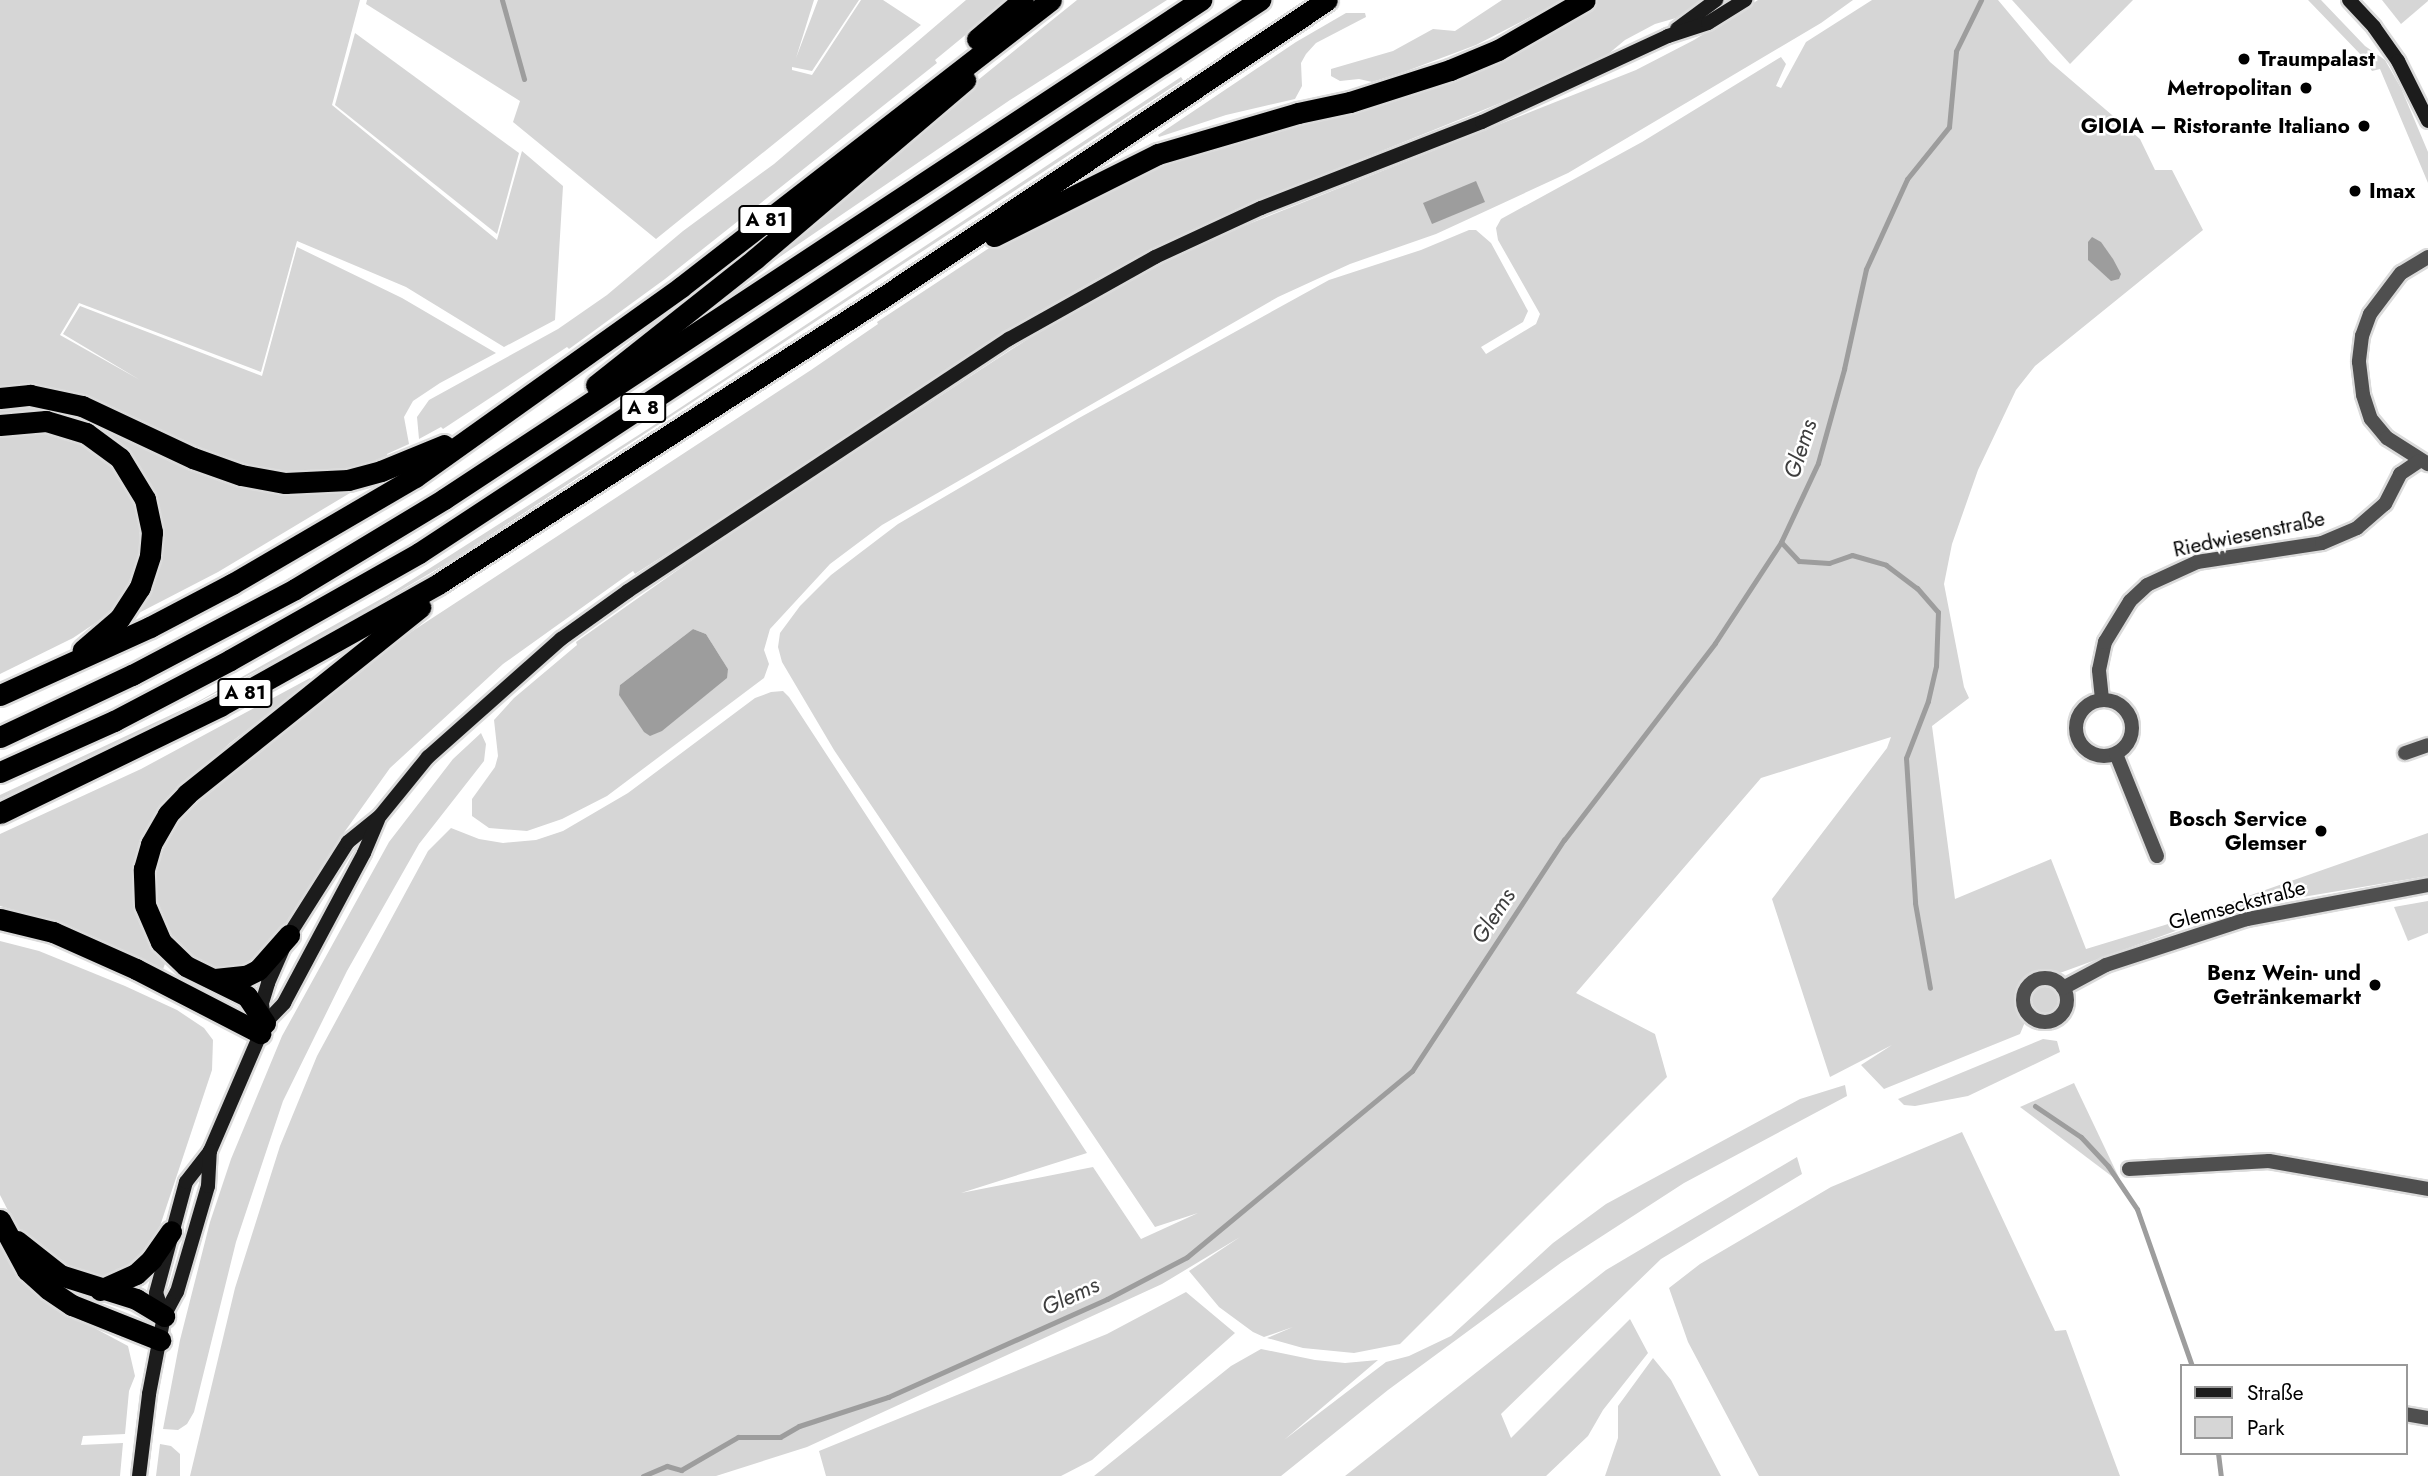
<!DOCTYPE html>
<html>
<head>
<meta charset="utf-8">
<style>
	body { margin:0 }
	#map { position:relative; width:2428px; height:1476px; overflow:hidden; background:#fff; font-family:Jost,sans-serif }
	div>[style] { position:absolute }
	.green>* { inset:0; background:#d6d6d6 }
	.round { border-radius:50% }
	.water>* { inset:0; background:#9d9d9d }
	.stream>* { height:5px; margin:-2.5px; padding:0 2.5px; transform-origin:2.5px; border-radius:2.5px; background:#9d9d9d }
	.roads { filter:drop-shadow(2px 0 #dbdbdb) drop-shadow(-2px 0 #dbdbdb) drop-shadow(0 2px #dbdbdb) drop-shadow(0 -2px #dbdbdb) }
	.street>* { height:14px; margin:-7px; padding:0 7px; transform-origin:7px; border-radius:7px; background:#4f4f4f }
	.street>.ring { margin:-7px; padding:0; box-sizing:content-box; background:none; border:14px solid #4f4f4f; border-radius:50% }
	.secondary>* { height:14px; margin:-7px; padding:0 7px; transform-origin:7px; border-radius:7px; background:#1c1c1c }
	.highway>* { height:21px; margin:-10.5px; padding:0 10.5px; transform-origin:10.5px; border-radius:10.5px; background:#000 }
	.dots>* { width:19px; height:19px; translate:-50% -50%; box-sizing:border-box; border:4px solid #fff; border-radius:50% }
	span { translate:-50% -50%; white-space:nowrap; text-align:center; line-height:1.15; -webkit-text-stroke:5px #fff; paint-order:stroke }
	.shield-label span { padding:2px 5px; background:#fff; border:2px solid; border-radius:5px; -webkit-text-stroke-width:0 }
	.shield-label { font-size:19px; color:#000; font-weight:700 }
	.poi-label { font-size:21px; color:#000; font-weight:700 }
	.left { translate:0 -50%; text-align:left }
	.right { translate:-100% -50%; text-align:right }
	.street-label { font-size:21px; color:#000 }
	.water-label { font-size:23px; color:#3e3e3e; font-style:italic }
	.legend { position:absolute; left:2180px; top:1364px; width:228px; height:91px; box-sizing:border-box; background:#fff; border:2px solid #999; margin:0; padding:9px 12px; list-style:none; font-size:21px; color:#000 }
	.legend li { display:flex; align-items:center; gap:14px; height:35px }
	.legend b { width:35px; border:2px solid #999 }
</style>
</head>
<body>
<div id="map">
	<div class="green">
		<div style="clip-path:polygon(0 0,360px 0,332px 105px,497px 240px,522px 151px,563px 186px,555px 320px,504px 347px,406px 287px,297px 241px,261px 372px,79px 303px,60px 335px,140px 380px,63px 334px,80px 306px,262px 376px,297px 247px,402px 298px,496px 353px,440px 383px,413px 401px,404px 417px,409px 444px,387px 454px,388px 457px,347px 471px,284px 473px,240px 464px,0 390px)"></div>
		<div style="clip-path:polygon(367px 0,814px 0,796px 58px,818px 0,859px 0,812px 71px,792px 67px,792px 70px,812px 75px,861px 0,883px 0,921px 25px,656px 239px,513px 122px,520px 101px,366px 4px)"></div>
		<div style="clip-path:polygon(966px 0,1008px 0,935px 60px,937px 63px,665px 279px,569px 349px,567px 347px,443px 429px,441px 427px,419px 439px,417px 417px,429px 400px,558px 329px,607px 295px,683px 231px,774px 164px)"></div>
		<div style="clip-path:polygon(1077px 0,1167px 0,1010px 100px,737px 286px,879px 160px)"></div>
		<div style="clip-path:polygon(1502px 0,1563px 0,1476px 45px,1404px 72px,1372px 82px,1359px 79px,1340px 81px,1331px 76px,1331px 69px,1393px 51px,1433px 29px,1455px 31px)"></div>
		<div style="clip-path:polygon(1598px 0,1707px 0,1676px 18px,1655px 24px,1625px 40px,1607px 55px,1550px 83px,1235px 210px,1104px 275px,1010px 328px,709px 527px,635px 574px,633px 571px,503px 664px,390px 768px,343px 834px,283px 933px,251px 966px,208px 970px,175px 947px,156px 914px,152px 875px,162px 840px,187px 805px,352px 674px,414px 630px,811px 370px,878px 324px,877px 322px,1015px 231px,1121px 176px,1578px 14px)"></div>
		<div style="clip-path:polygon(evenodd,1758px 0,1853px 0,1821px 23px,1568px 173px,1436px 234px,1350px 264px,1278px 297px,882px 525px,830px 564px,770px 629px,764px 650px,769px 664px,764px 678px,607px 796px,562px 819px,527px 831px,489px 828px,472px 816px,472px 799px,495px 767px,498px 756px,494px 720px,514px 698px,577px 645px,576px 642px,740px 526px,1057px 320px,1173px 258px,1236px 229px,1636px 70px,1694px 40px,1758px 0,693px 629px,706px 634px,728px 669px,620px 685px,693px 629px)"></div>
		<div style="clip-path:polygon(1872px 0,1998px 0,2050px 62px,2140px 139px,2155px 170px,2172px 170px,2203px 230px,2035px 366px,2016px 390px,1978px 470px,1952px 544px,1944px 584px,1964px 687px,1969px 698px,1932px 726px,1955px 899px,2051px 859px,2086px 949px,2178px 921px,2181px 929px,2057px 974px,2044px 973px,2031px 977px,2021px 989px,2020px 1009px,2025px 1022px,2020px 1034px,1884px 1089px,1861px 1065px,1892px 1045px,1830px 1077px,1772px 899px,1887px 748px,1891px 737px,1761px 778px,1576px 993px,1655px 1034px,1667px 1077px,1400px 1344px,1354px 1353px,1303px 1348px,1267px 1338px,1293px 1327px,1264px 1337px,1253px 1332px,1219px 1307px,1189px 1271px,1240px 1237px,1162px 1284px,807px 1447px,716px 1476px,190px 1476px,235px 1288px,280px 1146px,317px 1056px,428px 851px,451px 828px,479px 839px,503px 843px,536px 840px,563px 831px,628px 793px,755px 698px,771px 692px,783px 691px,789px 697px,1087px 1153px,961px 1193px,1093px 1167px,1141px 1239px,1198px 1213px,1155px 1227px,834px 750px,782px 662px,778px 647px,780px 633px,800px 606px,831px 575px,898px 524px,1079px 418px,1329px 280px,1421px 250px,1469px 230px,1476px 230px,1491px 243px,1528px 311px,1523px 322px,1481px 347px,1486px 354px,1536px 324px,1540px 314px,1498px 240px,1496px 228px,1501px 219px,1642px 142px,1781px 57px,1786px 64px,1776px 86px,1781px 88px,1806px 42px)"></div>
		<div style="clip-path:polygon(2012px 0,2133px 0,2070px 64px)"></div>
		<div style="clip-path:polygon(2308px 0,2321px 0,2365px 46px,2385px 60px,2401px 88px,2428px 152px,2428px 183px,2380px 69px,2372px 71px,2363px 57px)"></div>
		<div style="clip-path:polygon(2382px 0,2428px 0,2428px 1px,2401px 24px)"></div>
		<div style="clip-path:polygon(1346px 13px,1365px 13px,1366px 17px,1316px 43px,1306px 54px,1301px 63px,1302px 86px,1295px 99px,1226px 115px,1159px 137px,1158px 135px,1296px 42px)"></div>
		<div style="clip-path:polygon(355px 33px,519px 153px,497px 234px,335px 105px)"></div>
		<div style="clip-path:polygon(1181px 77px,1183px 80px,451px 561px,324px 635px,109px 750px,0 799px,0 795px,190px 706px,388px 595px,648px 429px)"></div>
		<div style="clip-path:polygon(28px 405px,69px 412px,281px 492px,350px 490px,350px 493px,218px 572px,133px 616px,155px 503px,147px 480px,122px 446px,93px 426px,69px 416px,42px 411px,0 416px,0 408px)"></div>
		<div style="clip-path:polygon(26px 428px,72px 435px,110px 458px,136px 502px,141px 546px,133px 579px,112px 612px,73px 638px,0 674px,0 432px)"></div>
		<div style="clip-path:polygon(310px 678px,312px 681px,230px 743px,183px 786px,143px 846px,166px 961px,162px 972px,143px 961px,56px 922px,0 906px,0 834px,141px 769px)"></div>
		<div style="clip-path:polygon(481px 733px,486px 744px,484px 761px,419px 844px,347px 971px,283px 1101px,236px 1242px,194px 1412px,187px 1424px,178px 1430px,163px 1429px,180px 1340px,210px 1222px,231px 1159px,282px 1036px,389px 842px,453px 759px)"></div>
		<div style="clip-path:polygon(2428px 833px,2428px 876px,2267px 903px,2182px 927px,2180px 920px)"></div>
		<div style="clip-path:polygon(2428px 901px,2428px 933px,2408px 941px,2394px 907px)"></div>
		<div style="clip-path:polygon(0 941px,39px 951px,125px 986px,177px 1010px,204px 1028px,213px 1040px,212px 1070px,155px 1241px,146px 1256px,109px 1278px,77px 1275px,20px 1234px,0 1195px)"></div>
		<div class="round" style="left:2032px;top:987px;width:26px;height:26px"></div>
		<div style="clip-path:polygon(2043px 1039px,2057px 1041px,2060px 1052px,1968px 1096px,1915px 1106px,1904px 1105px,1898px 1099px)"></div>
		<div style="clip-path:polygon(2074px 1083px,2122px 1184px,2020px 1107px)"></div>
		<div style="clip-path:polygon(1845px 1085px,1847px 1096px,1684px 1183px,1562px 1262px,1388px 1390px,1281px 1476px,1094px 1476px,1231px 1366px,1261px 1349px,1315px 1360px,1345px 1363px,1378px 1360px,1284px 1440px,1386px 1362px,1409px 1356px,1451px 1336px,1553px 1243px,1606px 1204px,1800px 1099px)"></div>
		<div style="clip-path:polygon(1962px 1132px,2055px 1331px,2066px 1330px,2120px 1476px,1759px 1476px,1688px 1342px,1669px 1288px,1700px 1264px,1831px 1187px)"></div>
		<div style="clip-path:polygon(1797px 1157px,1802px 1174px,1661px 1259px,1501px 1414px,1511px 1438px,1630px 1319px,1648px 1353px,1603px 1410px,1588px 1436px,1546px 1476px,1345px 1476px,1606px 1270px)"></div>
		<div style="clip-path:polygon(0 1246px,17px 1274px,46px 1302px,128px 1346px,135px 1376px,129px 1391px,125px 1434px,83px 1436px,81px 1445px,123px 1443px,120px 1476px,0 1476px)"></div>
		<div style="clip-path:polygon(1186px 1292px,1235px 1333px,1092px 1460px,1061px 1476px,826px 1476px,819px 1451px,1107px 1334px)"></div>
		<div style="clip-path:polygon(1653px 1358px,1671px 1380px,1721px 1476px,1605px 1476px,1618px 1438px,1618px 1406px)"></div>
		<div style="clip-path:polygon(160px 1444px,171px 1446px,180px 1454px,180px 1476px,156px 1476px)"></div>
	</div>
	<div class="water">
		<div style="clip-path:polygon(1476px 181px,1485px 202px,1432px 224px,1423px 203px)"></div>
		<div style="clip-path:polygon(2092px 237px,2101px 242px,2113px 259px,2121px 274px,2119px 279px,2111px 281px,2088px 260px,2088px 242px)"></div>
		<div style="clip-path:polygon(693px 629px,706px 634px,728px 669px,727px 678px,662px 731px,650px 736px,644px 732px,619px 695px,620px 685px)"></div>
	</div>
	<div class="stream">
		<div style="left:502px;top:0;width:82px;rotate:74.4deg"></div>
		<div style="left:1781px;top:542px;width:26px;rotate:47deg"></div>
		<div style="left:1799px;top:561px;width:30px;rotate:4deg"></div>
		<div style="left:1829px;top:563px;width:24px;rotate:-19deg"></div>
		<div style="left:1852px;top:555px;width:35px;rotate:16deg"></div>
		<div style="left:1886px;top:565px;width:39px;rotate:37deg"></div>
		<div style="left:1917px;top:588px;width:32px;rotate:49deg"></div>
		<div style="left:1938px;top:612px;width:54px;rotate:92.1deg"></div>
		<div style="left:1936px;top:666px;width:36px;rotate:103deg"></div>
		<div style="left:1928px;top:701px;width:61px;rotate:111.1deg"></div>
		<div style="left:1906px;top:758px;width:145px;rotate:86.4deg"></div>
		<div style="left:1915px;top:903px;width:86px;rotate:80deg"></div>
		<div style="left:2035px;top:1106px;width:55px;rotate:34deg"></div>
		<div style="left:2081px;top:1137px;width:40px;rotate:47deg"></div>
		<div style="left:2108px;top:1166px;width:52px;rotate:56deg"></div>
		<div style="left:2137px;top:1209px;width:166px;rotate:70.7deg"></div>
		<div style="left:2218px;top:1453px;width:23px;rotate:83deg"></div>
		<div style="left:643px;top:1476px;width:26px;rotate:-23deg"></div>
		<div style="left:667px;top:1466px;width:15px;rotate:16deg"></div>
		<div style="left:681px;top:1470px;width:66px;rotate:-30.1deg"></div>
		<div style="left:738px;top:1437px;width:42px"></div>
		<div style="left:780px;top:1437px;width:22px;rotate:-30deg"></div>
		<div style="left:799px;top:1426px;width:94px;rotate:-18deg"></div>
		<div style="left:888px;top:1397px;width:240px;rotate:-24.1deg"></div>
		<div style="left:1107px;top:1299px;width:90px;rotate:-27.7deg"></div>
		<div style="left:1187px;top:1257px;width:292px;rotate:-39.6deg"></div>
		<div style="left:1412px;top:1071px;width:277px;rotate:-56.7deg"></div>
		<div style="left:1564px;top:840px;width:248px;rotate:-52.5deg"></div>
		<div style="left:1715px;top:643px;width:121px;rotate:-56.8deg"></div>
		<div style="left:1781px;top:542px;width:87px;rotate:-64.9deg"></div>
		<div style="left:1818px;top:463px;width:98px;rotate:-74.5deg"></div>
		<div style="left:1844px;top:369px;width:102px;rotate:-77.6deg"></div>
		<div style="left:1866px;top:269px;width:99px;rotate:-65.5deg"></div>
		<div style="left:1907px;top:179px;width:67px;rotate:-51.1deg"></div>
		<div style="left:1949px;top:127px;width:76px;rotate:-84.7deg"></div>
		<div style="left:1956px;top:51px;width:57px;rotate:-63.9deg"></div>
	</div>
	<div class="roads">
		<div class="street">
			<div style="left:2428px;top:257px;width:31px;rotate:149deg"></div>
			<div style="left:2401px;top:273px;width:51px;rotate:127.1deg"></div>
			<div style="left:2370px;top:314px;width:23px;rotate:110deg"></div>
			<div style="left:2362px;top:336px;width:26px;rotate:97deg"></div>
			<div style="left:2359px;top:362px;width:33px;rotate:83deg"></div>
			<div style="left:2363px;top:395px;width:25px;rotate:72deg"></div>
			<div style="left:2371px;top:419px;width:25px;rotate:50deg"></div>
			<div style="left:2387px;top:438px;width:49px;rotate:32.4deg"></div>
			<div style="left:2102px;top:699px;width:29px;rotate:-96deg"></div>
			<div style="left:2099px;top:670px;width:29px;rotate:-78deg"></div>
			<div style="left:2105px;top:642px;width:48px;rotate:-58.6deg"></div>
			<div style="left:2130px;top:601px;width:23px;rotate:-43deg"></div>
			<div style="left:2147px;top:585px;width:55px;rotate:-24.7deg"></div>
			<div style="left:2197px;top:562px;width:126px;rotate:-8.6deg"></div>
			<div style="left:2322px;top:543px;width:38px;rotate:-23deg"></div>
			<div style="left:2357px;top:528px;width:37px;rotate:-41deg"></div>
			<div style="left:2385px;top:504px;width:34px;rotate:-63deg"></div>
			<div style="left:2400px;top:474px;width:23px;rotate:-34deg"></div>
			<div class="ring" style="left:2076px;top:700px;width:42px;height:42px"></div>
			<div style="left:2405px;top:753px;width:24px;rotate:-19deg"></div>
			<div style="left:2116px;top:754px;width:110px;rotate:68.1deg"></div>
			<div class="ring" style="left:2023px;top:978px;width:30px;height:30px"></div>
			<div style="left:2063px;top:988px;width:49px;rotate:-28.1deg"></div>
			<div style="left:2106px;top:965px;width:148px;rotate:-18.1deg"></div>
			<div style="left:2247px;top:919px;width:184px;rotate:-10.6deg"></div>
			<div style="left:2129px;top:1169px;width:140px;rotate:-3.3deg"></div>
			<div style="left:2269px;top:1161px;width:161px;rotate:10deg"></div>
			<div style="left:2405px;top:1414px;width:23px;rotate:10deg"></div>
		</div>
		<div class="secondary">
			<div style="left:2349px;top:0;width:37px;rotate:47deg"></div>
			<div style="left:2374px;top:27px;width:42px;rotate:54.8deg"></div>
			<div style="left:2398px;top:61px;width:67px;rotate:63.4deg"></div>
			<div style="left:1677px;top:29px;width:49px;rotate:-36.6deg"></div>
			<div style="left:264px;top:1020px;width:17px;rotate:-97deg"></div>
			<div style="left:262px;top:1003px;width:21px;rotate:-73deg"></div>
			<div style="left:268px;top:983px;width:52px;rotate:-66.4deg"></div>
			<div style="left:289px;top:935px;width:110px;rotate:-57.6deg"></div>
			<div style="left:348px;top:842px;width:41px;rotate:-39.1deg"></div>
			<div style="left:380px;top:816px;width:76px;rotate:-50.9deg"></div>
			<div style="left:428px;top:757px;width:178px;rotate:-41.6deg"></div>
			<div style="left:561px;top:639px;width:82px;rotate:-35.6deg"></div>
			<div style="left:628px;top:591px;width:457px;rotate:-33.5deg"></div>
			<div style="left:1009px;top:339px;width:167px;rotate:-29.3deg"></div>
			<div style="left:1155px;top:257px;width:117px;rotate:-24.8deg"></div>
			<div style="left:1261px;top:208px;width:237px;rotate:-21.3deg"></div>
			<div style="left:1482px;top:122px;width:205px;rotate:-24.8deg"></div>
			<div style="left:1668px;top:36px;width:42px;rotate:-18deg"></div>
			<div style="left:1708px;top:23px;width:44px;rotate:-31.9deg"></div>
			<div style="left:164px;top:1316px;width:24px;rotate:-109deg"></div>
			<div style="left:156px;top:1293px;width:115px;rotate:-74.9deg"></div>
			<div style="left:186px;top:1182px;width:39px;rotate:-52deg"></div>
			<div style="left:210px;top:1151px;width:139px;rotate:-66.7deg"></div>
			<div style="left:265px;top:1023px;width:28px;rotate:-46deg"></div>
			<div style="left:284px;top:1003px;width:170px;rotate:-61.9deg"></div>
			<div style="left:364px;top:853px;width:36px;rotate:-67deg"></div>
			<div style="left:139px;top:1476px;width:83px;rotate:-83deg"></div>
			<div style="left:149px;top:1394px;width:79px;rotate:-79.1deg"></div>
			<div style="left:164px;top:1316px;width:27px;rotate:-62deg"></div>
			<div style="left:177px;top:1292px;width:110px;rotate:-73.7deg"></div>
			<div style="left:208px;top:1186px;width:35px;rotate:-87deg"></div>
		</div>
		<div class="highway">
			<div style="left:977px;top:39px;width:60px;rotate:-40.3deg"></div>
			<div style="left:994px;top:236px;width:183px;rotate:-26.6deg"></div>
			<div style="left:1158px;top:154px;width:146px;rotate:-16.3deg"></div>
			<div style="left:1298px;top:113px;width:53px;rotate:-11.9deg"></div>
			<div style="left:1350px;top:102px;width:105px;rotate:-17.7deg"></div>
			<div style="left:1450px;top:70px;width:52px;rotate:-22.6deg"></div>
			<div style="left:1498px;top:50px;width:100px;rotate:-29.9deg"></div>
			<div style="left:596px;top:385px;width:203px;rotate:-38.4deg"></div>
			<div style="left:755px;top:259px;width:276px;rotate:-40.4deg"></div>
			<div style="left:0;top:398px;width:30px;rotate:-6deg"></div>
			<div style="left:30px;top:395px;width:53px;rotate:11.9deg"></div>
			<div style="left:82px;top:406px;width:123px;rotate:25.1deg"></div>
			<div style="left:193px;top:458px;width:51px;rotate:19.5deg"></div>
			<div style="left:241px;top:475px;width:45px;rotate:10.3deg"></div>
			<div style="left:285px;top:483px;width:63px;rotate:-2.7deg"></div>
			<div style="left:348px;top:480px;width:34px;rotate:-15deg"></div>
			<div style="left:381px;top:471px;width:68px;rotate:-22.4deg"></div>
			<div style="left:0;top:425px;width:46px;rotate:-5deg"></div>
			<div style="left:46px;top:421px;width:42px;rotate:16.7deg"></div>
			<div style="left:86px;top:433px;width:42px;rotate:36.3deg"></div>
			<div style="left:120px;top:458px;width:48px;rotate:58.6deg"></div>
			<div style="left:145px;top:499px;width:34px;rotate:78deg"></div>
			<div style="left:152px;top:532px;width:24px;rotate:95deg"></div>
			<div style="left:150px;top:556px;width:33px;rotate:108deg"></div>
			<div style="left:140px;top:587px;width:38px;rotate:123deg"></div>
			<div style="left:119px;top:619px;width:48px;rotate:139.3deg"></div>
			<div style="left:0;top:695px;width:165px;rotate:-24.4deg"></div>
			<div style="left:150px;top:627px;width:93px;rotate:-27.7deg"></div>
			<div style="left:232px;top:584px;width:212px;rotate:-30.3deg"></div>
			<div style="left:415px;top:477px;width:327px;rotate:-35.5deg"></div>
			<div style="left:681px;top:287px;width:468px;rotate:-37.8deg"></div>
			<div style="left:0;top:737px;width:146px;rotate:-25.2deg"></div>
			<div style="left:132px;top:675px;width:184px;rotate:-27.8deg"></div>
			<div style="left:295px;top:589px;width:174px;rotate:-31.1deg"></div>
			<div style="left:444px;top:499px;width:907px;rotate:-33.39deg"></div>
			<div style="left:0;top:772px;width:125px;rotate:-24.1deg"></div>
			<div style="left:114px;top:721px;width:131px;rotate:-27.7deg"></div>
			<div style="left:230px;top:660px;width:217px;rotate:-29.5deg"></div>
			<div style="left:419px;top:553px;width:1007px;rotate:-33.33deg"></div>
			<div style="left:0;top:813px;width:245px;rotate:-25.9deg"></div>
			<div style="left:220px;top:706px;width:250px;rotate:-29.2deg"></div>
			<div style="left:438px;top:584px;width:535px;rotate:-32.8deg"></div>
			<div style="left:888px;top:294px;width:528px;rotate:-33.81deg"></div>
			<div style="left:0;top:919px;width:55px;rotate:13.8deg"></div>
			<div style="left:53px;top:932px;width:91px;rotate:24deg"></div>
			<div style="left:136px;top:969px;width:140px;rotate:27.3deg"></div>
			<div style="left:215px;top:979px;width:31px;rotate:-6deg"></div>
			<div style="left:246px;top:976px;width:13px;rotate:-27deg"></div>
			<div style="left:258px;top:970px;width:47px;rotate:-48.5deg"></div>
			<div style="left:265px;top:1023px;width:32px;rotate:-124deg"></div>
			<div style="left:247px;top:996px;width:68px;rotate:-153.8deg"></div>
			<div style="left:186px;top:966px;width:35px;rotate:-136deg"></div>
			<div style="left:161px;top:942px;width:40px;rotate:-113.4deg"></div>
			<div style="left:145px;top:905px;width:36px;rotate:-92deg"></div>
			<div style="left:144px;top:869px;width:26px;rotate:-74deg"></div>
			<div style="left:151px;top:844px;width:34px;rotate:-60deg"></div>
			<div style="left:168px;top:814px;width:28px;rotate:-46deg"></div>
			<div style="left:187px;top:794px;width:299px;rotate:-38.7deg"></div>
			<div style="left:0;top:1220px;width:57px;rotate:61.6deg"></div>
			<div style="left:27px;top:1270px;width:28px;rotate:42deg"></div>
			<div style="left:48px;top:1289px;width:29px;rotate:34deg"></div>
			<div style="left:72px;top:1305px;width:95px;rotate:21.7deg"></div>
			<div style="left:17px;top:1241px;width:55px;rotate:38.3deg"></div>
			<div style="left:60px;top:1275px;width:80px;rotate:17.5deg"></div>
			<div style="left:136px;top:1299px;width:33px;rotate:31deg"></div>
			<div style="left:100px;top:1290px;width:39px;rotate:-24deg"></div>
			<div style="left:136px;top:1274px;width:21px;rotate:-43deg"></div>
			<div style="left:151px;top:1260px;width:35px;rotate:-55deg"></div>
		</div>
	</div>
	<div class="dots">
		<div style="left:2244px;top:59px;background:#000"></div>
		<div style="left:2306px;top:88px;background:#000"></div>
		<div style="left:2364px;top:126px;background:#000"></div>
		<div style="left:2355px;top:191px;background:#000"></div>
		<div style="left:2321px;top:831px;background:#000"></div>
		<div style="left:2375px;top:985px;background:#000"></div>
	</div>
	<div class="shield-label">
		<span style="left:766px;top:220px">A 81</span>
		<span style="left:643px;top:408px">A 8</span>
		<span style="left:245px;top:693px">A 81</span>
	</div>
	<div class="poi-label">
		<span class="left" style="left:2258px;top:59px">Traumpalast</span>
		<span class="right" style="left:2292px;top:88px">Metropolitan</span>
		<span class="right" style="left:2350px;top:126px">GIOIA – Ristorante Italiano</span>
		<span class="left" style="left:2369px;top:191px">Imax</span>
		<span class="right" style="left:2307px;top:831px">Bosch Service<br>Glemser</span>
		<span class="right" style="left:2361px;top:985px">Benz Wein- und<br>Getränkemarkt</span>
	</div>
	<div class="street-label">
		<span style="left:2249px;top:534px;rotate:-12deg">Riedwiesenstraße</span>
		<span style="left:2237px;top:905px;rotate:-15deg">Glemseckstraße</span>
	</div>
	<div class="water-label">
		<span style="left:1800px;top:449px;rotate:-72deg">Glems</span>
		<span style="left:1493px;top:916px;rotate:-57deg">Glems</span>
		<span style="left:1070px;top:1296px;rotate:-25deg">Glems</span>
	</div>
	<ul class="legend">
	<li><b style="height:9px;background:#1c1c1c"></b>Straße</li>
	<li><b style="height:19px;background:#d6d6d6"></b>Park</li>
	</ul>
</div>
</body>
</html>
